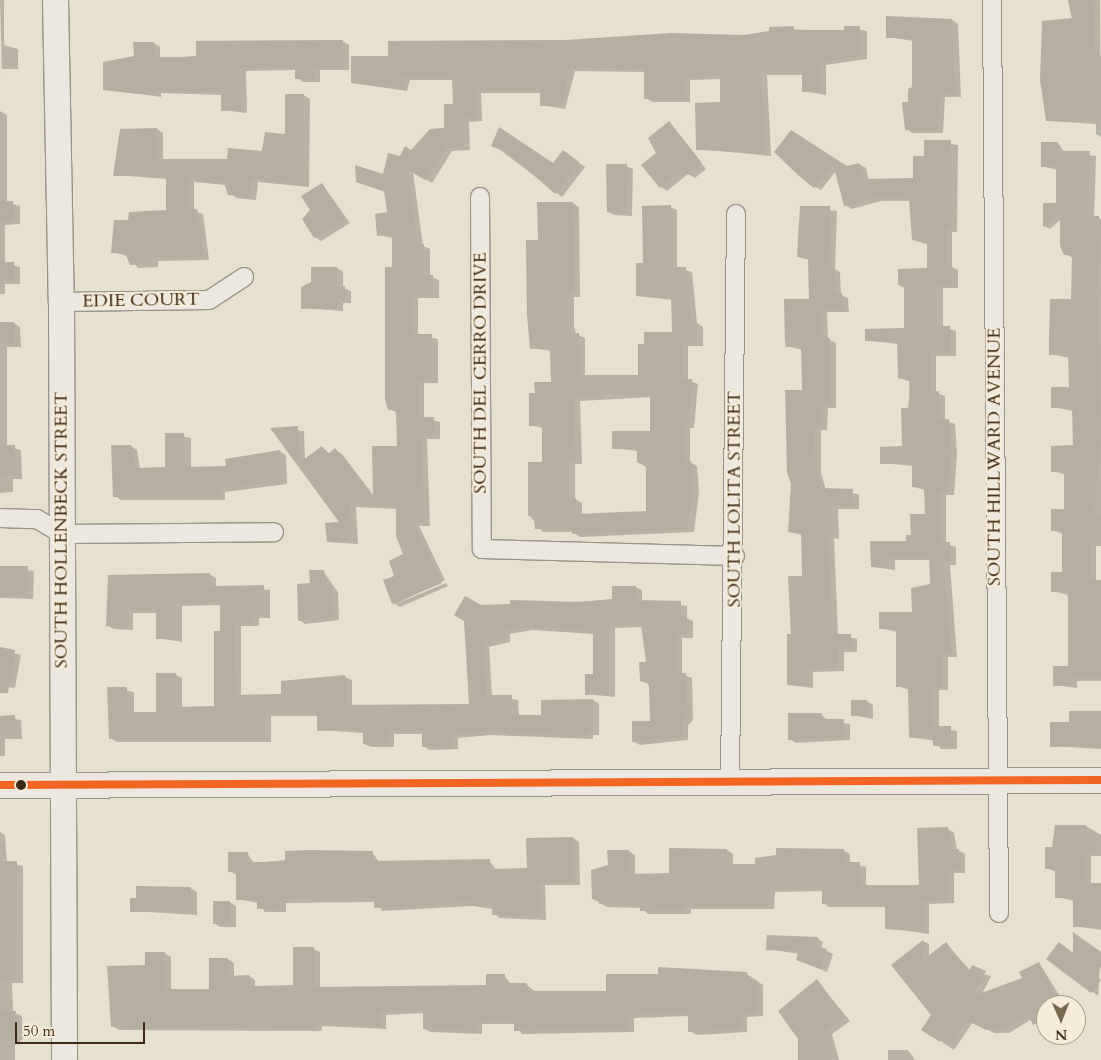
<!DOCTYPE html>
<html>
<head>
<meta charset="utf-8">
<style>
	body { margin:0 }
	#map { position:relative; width:1101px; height:1060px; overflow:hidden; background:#e6e0ce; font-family:Cardo,serif }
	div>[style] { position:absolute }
	.shadow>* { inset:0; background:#0003 }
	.building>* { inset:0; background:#b5afa1 }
	.roads { filter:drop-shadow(1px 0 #9b9487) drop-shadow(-1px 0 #9b9487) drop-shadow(0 1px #9b9487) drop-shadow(0 -1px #9b9487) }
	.street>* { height:18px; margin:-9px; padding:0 9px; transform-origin:9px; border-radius:9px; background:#ece8df }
	.secondary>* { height:25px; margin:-12.5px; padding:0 12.5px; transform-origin:12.5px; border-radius:12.5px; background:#ece8df }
	.bus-1>* { height:8px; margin:-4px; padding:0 4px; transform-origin:4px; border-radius:4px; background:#f26522 }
	.dots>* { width:14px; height:14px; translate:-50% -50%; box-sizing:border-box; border:2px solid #f6edd9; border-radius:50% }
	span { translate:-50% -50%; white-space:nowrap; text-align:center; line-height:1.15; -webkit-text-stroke:4px #f6edd9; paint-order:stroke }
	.street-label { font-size:18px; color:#3e2a13 }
	.north { position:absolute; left:1036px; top:995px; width:50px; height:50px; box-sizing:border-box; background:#f6edd9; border:1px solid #ac9f8a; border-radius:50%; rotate:179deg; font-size:14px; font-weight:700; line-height:20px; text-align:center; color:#3e2a13 }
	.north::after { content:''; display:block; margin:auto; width:18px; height:22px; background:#796a54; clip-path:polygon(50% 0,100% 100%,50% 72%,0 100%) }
	.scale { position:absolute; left:15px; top:1022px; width:130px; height:22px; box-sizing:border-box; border:2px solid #3e2a13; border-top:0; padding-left:6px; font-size:15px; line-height:18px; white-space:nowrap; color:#3e2a13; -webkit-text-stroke:4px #f6edd9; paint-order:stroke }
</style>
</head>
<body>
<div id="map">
	<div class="shadow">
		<div style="clip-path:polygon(0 0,4px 0,4px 45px,18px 49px,18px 69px,2px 69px,2px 74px)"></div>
		<div style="clip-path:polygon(1068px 0,1100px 0,1101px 137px,1096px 134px,1096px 124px,1047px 121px,1072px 19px)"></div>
		<div style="clip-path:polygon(952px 20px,958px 24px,961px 97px,945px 97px,943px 133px,913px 133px,906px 129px,913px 88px,914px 41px,887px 37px)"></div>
		<div style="clip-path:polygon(845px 27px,867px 31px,867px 59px,826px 65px,826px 95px,803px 91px,803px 75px,767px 75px,771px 156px,698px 149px,721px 104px,721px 79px,690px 80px,690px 102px,652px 102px,646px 98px,646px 72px,575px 71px,565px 109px,541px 105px,541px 93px,481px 93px,482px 121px,469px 122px,470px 150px,452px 151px,432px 183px,413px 172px,423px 246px,430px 249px,430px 277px,439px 280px,439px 298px,418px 298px,418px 335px,438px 339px,438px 383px,424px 383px,424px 418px,440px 422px,440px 439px,427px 439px,430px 526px,419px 526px,445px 580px,396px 604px,446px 583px,448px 586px,400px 607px,393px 603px,396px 576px,405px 554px,397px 509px,356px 507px,358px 544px,328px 542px,342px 523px,272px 429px,304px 431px,305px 460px,322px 447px,330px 454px,336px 450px,342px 454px,374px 496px,398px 447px,398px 413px,389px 409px,393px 238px,379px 235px,388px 213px,385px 192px,357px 182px,384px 175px,400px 157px,446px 130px,454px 105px,453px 80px,410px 80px,407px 91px,352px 83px,389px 58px,566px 42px,744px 37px,770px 32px,771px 28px,845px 32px)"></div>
		<div style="clip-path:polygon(342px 41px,349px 45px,349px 70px,320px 70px,320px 82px,303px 82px,297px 78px,297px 70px,246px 71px,247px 113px,222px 110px,222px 95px,161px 93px,161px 97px,105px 89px,154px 43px,160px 47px,160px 58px,183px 59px)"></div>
		<div style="clip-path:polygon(303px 95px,310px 99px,309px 187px,258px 182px,256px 200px,236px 198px,226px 185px,194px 182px,194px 211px,203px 214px,209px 260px,158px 261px,158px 267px,138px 268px,128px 256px,112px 252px,129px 221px,168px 211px,167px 179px,114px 175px,157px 129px,163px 133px,163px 160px,228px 160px,263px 153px,287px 135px)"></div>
		<div style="clip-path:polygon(0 111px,7px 115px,7px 203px,20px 206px,20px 224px,5px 225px,5px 263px,20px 267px,20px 284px,5px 284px,5px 294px,0 294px)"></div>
		<div style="clip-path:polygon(669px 123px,706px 169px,695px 178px,688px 174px,667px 191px,661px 187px,657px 154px)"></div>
		<div style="clip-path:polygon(792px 132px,847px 168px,859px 164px,866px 168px,869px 181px,915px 179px,926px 157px,926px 141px,958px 145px,957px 232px,952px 232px,952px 267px,958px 270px,958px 288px,943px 288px,943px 327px,956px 331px,956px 356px,936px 356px,936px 393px,945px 396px,945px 421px,955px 424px,957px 455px,954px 495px,946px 495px,946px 544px,956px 547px,956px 565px,950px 565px,957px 657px,948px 657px,948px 690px,939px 690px,939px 728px,957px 731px,957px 749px,941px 749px,935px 741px,910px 737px,910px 690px,897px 686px,897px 632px,880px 628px,913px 613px,931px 585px,931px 560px,895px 560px,895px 570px,872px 567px,912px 537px,926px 515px,926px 490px,913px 487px,913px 466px,881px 463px,903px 448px,911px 382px,899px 377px,898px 344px,866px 340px,906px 329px,905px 288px,899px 285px,929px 270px,929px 245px,913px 240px,910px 201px,881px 201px,852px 209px,845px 205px,836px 171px,821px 190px,815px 187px)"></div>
		<div style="clip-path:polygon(1058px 143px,1065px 153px,1096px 156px,1094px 218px,1101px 219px,1101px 546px,1096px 546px,1096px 581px,1101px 581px,1101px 681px,1077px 681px,1077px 688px,1055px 685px,1069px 668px,1068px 595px,1052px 591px,1063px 573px,1063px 534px,1052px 530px,1066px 511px,1066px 475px,1053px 471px,1074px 446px,1073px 411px,1053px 407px,1070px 389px,1070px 358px,1050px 354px,1072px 300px,1073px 258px,1065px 254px,1061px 219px,1050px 229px,1044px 226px,1057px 204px,1057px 170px,1042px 166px)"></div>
		<div style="clip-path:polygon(499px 149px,553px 164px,569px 155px,585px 167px,562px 197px)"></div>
		<div style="clip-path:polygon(626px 166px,633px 169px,632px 216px,614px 215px,608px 212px)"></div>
		<div style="clip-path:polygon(322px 184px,350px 223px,321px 241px,315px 237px)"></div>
		<div style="clip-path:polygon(evenodd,573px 203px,579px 207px,580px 297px,574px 297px,574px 326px,576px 334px,585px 338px,585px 376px,639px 376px,646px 346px,673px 333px,673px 300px,637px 296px,644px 265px,670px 207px,677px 210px,677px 268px,692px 272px,697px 323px,703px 327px,703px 346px,688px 346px,688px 380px,698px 384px,694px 428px,690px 428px,690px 462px,697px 466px,699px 492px,694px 532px,580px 537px,573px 532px,543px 532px,529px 515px,544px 463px,543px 428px,530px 425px,536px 394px,552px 383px,552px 351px,531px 348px,539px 241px,573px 203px,651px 397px,651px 432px,613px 448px,638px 451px,647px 466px,648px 513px,582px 515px,582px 503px,575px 499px,575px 464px,582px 464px,580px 401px,651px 397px)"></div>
		<div style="clip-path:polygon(801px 207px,837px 211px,835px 269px,840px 272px,841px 295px,848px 298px,849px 312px,827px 312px,828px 339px,836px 343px,836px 408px,828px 408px,827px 430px,821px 430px,821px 473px,826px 490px,859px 494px,859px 509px,838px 509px,839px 539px,834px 538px,838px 635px,857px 639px,857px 652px,844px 652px,844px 671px,813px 672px,813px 688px,788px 685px,803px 578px,802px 535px,789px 532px,803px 391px,802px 350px,787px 346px,810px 300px,809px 260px,798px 257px)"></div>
		<div style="clip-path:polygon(337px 268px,343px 272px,343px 288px,351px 291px,351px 303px,343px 303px,343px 311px,302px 308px)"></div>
		<div style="clip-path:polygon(14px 323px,20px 327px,21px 347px,7px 347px,7px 447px,21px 450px,22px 479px,13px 479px,13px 492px,0 493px,0 324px)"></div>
		<div style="clip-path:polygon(166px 434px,191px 438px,191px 468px,227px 468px,279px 451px,286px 455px,287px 484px,225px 492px,225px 500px,121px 500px,115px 496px,131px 446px,137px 450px,140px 469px,166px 468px)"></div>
		<div style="clip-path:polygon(0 566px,34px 571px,33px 599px,0 598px)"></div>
		<div style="clip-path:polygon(323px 571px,338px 592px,339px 620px,305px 624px,299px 620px,311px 585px)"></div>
		<div style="clip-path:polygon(209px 574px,216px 578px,216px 587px,270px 590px,270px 618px,259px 618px,259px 626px,241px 626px,241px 696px,282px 695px,282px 682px,345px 677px,352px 680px,352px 706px,470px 706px,481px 606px,613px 600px,635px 587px,642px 590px,642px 602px,687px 606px,687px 618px,693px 621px,693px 638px,682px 638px,682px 674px,692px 678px,693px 720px,688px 725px,688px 740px,640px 745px,633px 741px,651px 722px,649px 684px,641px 681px,647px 664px,643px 627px,615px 628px,615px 697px,586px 694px,595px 675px,594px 634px,532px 630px,510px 634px,510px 642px,489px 647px,492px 696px,518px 700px,519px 716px,542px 716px,593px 700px,599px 704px,599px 735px,593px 735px,593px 739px,491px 735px,458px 738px,458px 749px,430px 750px,423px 746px,423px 734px,394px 734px,394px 747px,371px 747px,364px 744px,364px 733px,318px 730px,318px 716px,271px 716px,271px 742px,117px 742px,110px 738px,109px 688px,134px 692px,134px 713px,157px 713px,176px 675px,182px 678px,182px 708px,216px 707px,221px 605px,182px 606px,182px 642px,157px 638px,157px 613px,133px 613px,133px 630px,114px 629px,108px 626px,109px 576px)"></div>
		<div style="clip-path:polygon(0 649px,21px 655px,15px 688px,0 686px)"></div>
		<div style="clip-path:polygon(867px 701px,873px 705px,873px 719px,852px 715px)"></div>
		<div style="clip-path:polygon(1101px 712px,1101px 749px,1051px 746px,1070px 723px)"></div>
		<div style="clip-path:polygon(821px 714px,828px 721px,850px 724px,850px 740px,796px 743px,790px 739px)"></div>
		<div style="clip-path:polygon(0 717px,21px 720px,22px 739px,5px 739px,5px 756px,0 756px)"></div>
		<div style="clip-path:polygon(1086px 826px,1101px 835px,1101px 856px,1091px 856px,1091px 883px,1101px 883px,1101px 930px,1074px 926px,1074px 901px,1057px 897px,1056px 872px,1046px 868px,1053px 848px)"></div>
		<div style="clip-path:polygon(948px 829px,954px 833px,957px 850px,965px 854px,965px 873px,954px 873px,954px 903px,929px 904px,929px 934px,886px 928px,886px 907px,829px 907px,823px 903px,823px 891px,775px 892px,774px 909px,691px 909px,691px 914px,648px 914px,641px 908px,607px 907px,593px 899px,609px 865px,629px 851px,635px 855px,635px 875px,671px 874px,727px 850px,733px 854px,733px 865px,756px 865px,843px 850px,850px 854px,850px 864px,866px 867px,866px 886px,920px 886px)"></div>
		<div style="clip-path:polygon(0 832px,5px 835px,7px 863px,23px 866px,23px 983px,12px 983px,13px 1012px,22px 1016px,23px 1039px,15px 1045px,15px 1060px,0 1060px)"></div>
		<div style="clip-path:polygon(573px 838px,579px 842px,580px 885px,545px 885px,546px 920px,499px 918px,493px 909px,472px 906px,382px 911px,376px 902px,286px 903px,286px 912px,265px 912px,258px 903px,237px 899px,237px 875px,229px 871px,247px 853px,254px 863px,372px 852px,379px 862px,489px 860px,496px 870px,528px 869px)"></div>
		<div style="clip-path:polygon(190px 888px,197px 892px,197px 915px,131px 911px)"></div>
		<div style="clip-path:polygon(229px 902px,236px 906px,236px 927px,220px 927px,214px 923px)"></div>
		<div style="clip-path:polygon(817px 938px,823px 942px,821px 948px,833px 954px,827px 972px,798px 960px,800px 954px,767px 949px)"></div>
		<div style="clip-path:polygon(923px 941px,929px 944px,929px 957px,946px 944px,971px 971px,991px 976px,982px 994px,1024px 979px,1039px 963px,1063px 1001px,1046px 1005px,1046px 1024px,1040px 1027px,1032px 1019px,1009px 1033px,994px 1033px,973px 1022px,954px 1050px,923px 1029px,933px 1015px,893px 965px)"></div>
		<div style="clip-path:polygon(1059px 943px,1074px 954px,1101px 953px,1098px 996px,1048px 959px)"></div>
		<div style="clip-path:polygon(313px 949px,320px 952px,320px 988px,487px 987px,504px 975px,511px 984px,525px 984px,536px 992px,608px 992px,660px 975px,659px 968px,747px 974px,763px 985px,763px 1016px,747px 1017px,747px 1032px,696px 1035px,690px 1031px,689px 1016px,634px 1018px,634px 1032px,522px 1034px,515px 1024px,482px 1024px,482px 1034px,431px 1032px,424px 1029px,425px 1013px,386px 1015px,386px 1029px,322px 1026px,322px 1031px,119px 1030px,112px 1026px,147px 966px,164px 953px,171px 957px,171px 990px,210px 990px,228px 959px,234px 963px,234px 977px,249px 976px,255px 980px,255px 987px,295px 987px)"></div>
		<div style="clip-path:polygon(817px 981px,850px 1021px,832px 1034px,839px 1060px,800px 1060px)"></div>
		<div style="clip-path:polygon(888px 1050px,908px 1050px,915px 1060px,888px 1060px)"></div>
	</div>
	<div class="building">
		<div style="clip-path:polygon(1068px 0,1093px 0,1095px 55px,1101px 56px,1101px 120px,1046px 121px,1040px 80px,1042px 21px,1072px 18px)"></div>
		<div style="clip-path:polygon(886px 16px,952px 19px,955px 94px,939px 94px,937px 130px,905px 130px,902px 102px,908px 102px,908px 89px,912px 87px,912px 38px,886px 38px)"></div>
		<div style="clip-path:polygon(794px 26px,794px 30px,844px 30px,844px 26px,860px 26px,860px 56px,820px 62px,820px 92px,802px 92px,802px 72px,761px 72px,765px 153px,696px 150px,695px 103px,720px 102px,720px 76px,684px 77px,684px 99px,644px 99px,644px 69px,569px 68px,563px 103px,558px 106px,540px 106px,540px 90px,475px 90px,476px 118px,463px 119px,464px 147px,446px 148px,425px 180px,408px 170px,417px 244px,424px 244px,424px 275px,433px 275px,433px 295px,412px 295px,412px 334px,432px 334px,432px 380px,418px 380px,418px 417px,434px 417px,434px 436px,421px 436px,424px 523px,414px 523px,442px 583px,392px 604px,383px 580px,394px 576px,389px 561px,403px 554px,396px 536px,396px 507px,350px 504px,352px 541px,327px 542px,325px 523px,339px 522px,270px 428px,298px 426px,299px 463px,322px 446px,328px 454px,335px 448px,373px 498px,372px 446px,397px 446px,396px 410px,388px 410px,385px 399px,385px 267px,392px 267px,392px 234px,377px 236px,375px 214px,387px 212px,384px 191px,356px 182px,355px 165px,383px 174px,388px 153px,400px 156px,405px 146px,411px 150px,430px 129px,444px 128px,444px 104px,453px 104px,452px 77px,404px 77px,400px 88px,351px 83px,351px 56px,388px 56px,388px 41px,566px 40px,671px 33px,744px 35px,769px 31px,769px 27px)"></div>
		<div style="clip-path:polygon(343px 40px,343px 67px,314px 67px,314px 79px,295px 79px,295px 67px,240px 68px,241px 110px,221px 111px,221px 93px,155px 90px,155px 94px,138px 94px,103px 90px,103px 62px,134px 56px,133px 42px,154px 42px,154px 57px,182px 57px,196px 56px,196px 41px)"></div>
		<div style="clip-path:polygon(285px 94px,304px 94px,303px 184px,251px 179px,250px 197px,228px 195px,224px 183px,188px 179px,188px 210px,197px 209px,204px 257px,152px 258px,152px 264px,130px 265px,125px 253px,111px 253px,114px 220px,128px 220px,129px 212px,166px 210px,166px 176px,113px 176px,120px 129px,157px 128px,157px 159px,227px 159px,228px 148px,262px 151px,265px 132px,285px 134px)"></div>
		<div style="clip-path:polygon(669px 121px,702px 163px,688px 175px,683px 169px,660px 188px,641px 165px,656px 153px,648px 138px)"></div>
		<div style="clip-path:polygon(499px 127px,553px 163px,563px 150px,579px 162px,555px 194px,509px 153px,491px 146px)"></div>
		<div style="clip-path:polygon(791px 130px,847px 166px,859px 163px,864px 179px,913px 178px,913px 156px,924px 156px,924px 140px,951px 140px,951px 229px,946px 229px,946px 265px,952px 265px,952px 285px,936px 285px,937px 326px,950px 326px,950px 353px,930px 353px,930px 392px,939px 391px,939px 420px,949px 419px,951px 451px,948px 492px,940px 492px,940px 542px,950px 542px,950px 562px,944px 562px,951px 654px,942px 654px,942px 687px,932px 687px,933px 737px,909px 738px,908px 687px,896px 687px,896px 629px,879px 629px,879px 612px,912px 612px,911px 588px,930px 584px,929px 557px,889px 557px,889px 567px,871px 567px,870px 541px,906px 541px,906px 535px,911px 535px,910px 514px,925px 514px,924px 487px,912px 487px,912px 463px,880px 464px,880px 447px,902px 446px,901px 408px,910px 408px,909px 381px,898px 378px,897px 342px,865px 341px,865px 329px,904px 328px,904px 285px,898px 285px,898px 269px,927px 268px,927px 242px,912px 240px,909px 198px,873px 198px,844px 206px,833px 164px,814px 188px,798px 175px,774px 152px)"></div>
		<div style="clip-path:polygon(1041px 142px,1058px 142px,1058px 151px,1090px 151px,1088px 216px,1099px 216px,1101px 230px,1097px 290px,1101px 436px,1094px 516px,1101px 516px,1101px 543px,1090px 543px,1090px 580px,1101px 580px,1101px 677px,1071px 678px,1071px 685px,1053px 686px,1053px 666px,1068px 666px,1068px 599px,1067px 592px,1051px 592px,1051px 572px,1062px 572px,1062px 531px,1051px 531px,1051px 509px,1064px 509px,1064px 472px,1051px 472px,1051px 446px,1073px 445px,1072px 408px,1051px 408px,1051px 387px,1069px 387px,1068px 354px,1049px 355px,1049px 335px,1050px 299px,1071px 299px,1072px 255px,1064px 255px,1060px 246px,1060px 211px,1043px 227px,1043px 203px,1056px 203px,1056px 167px,1041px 167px)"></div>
		<div style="clip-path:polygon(606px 164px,627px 164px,626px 213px,607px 212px)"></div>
		<div style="clip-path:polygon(322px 183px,345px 219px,314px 238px,302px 219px,310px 210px,301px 196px)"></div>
		<div style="clip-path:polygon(0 201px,13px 201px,14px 221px,0 221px)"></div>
		<div style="clip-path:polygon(evenodd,537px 202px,573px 202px,574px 294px,568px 294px,568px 322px,571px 333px,579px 333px,579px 375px,638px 375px,638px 344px,644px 344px,644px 332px,672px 332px,671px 298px,636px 296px,636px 263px,643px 263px,642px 206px,671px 205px,671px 267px,686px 267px,691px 322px,697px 322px,697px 343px,682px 343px,682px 379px,692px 379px,688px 425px,684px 425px,684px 461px,691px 461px,693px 488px,687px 529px,572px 534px,572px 529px,535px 529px,534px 516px,528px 516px,528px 462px,542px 462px,542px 425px,529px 426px,529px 393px,535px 393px,534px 382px,551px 382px,550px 348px,530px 349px,527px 315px,526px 240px,538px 240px,537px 202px,608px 394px,650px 394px,650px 431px,612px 431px,612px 449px,637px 448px,637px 462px,646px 467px,646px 511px,576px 514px,576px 498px,569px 498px,569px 461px,575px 461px,574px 397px,608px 394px)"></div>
		<div style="clip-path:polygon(800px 206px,830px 206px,829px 267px,834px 267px,835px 293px,842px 293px,843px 309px,821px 309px,821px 338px,830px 338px,830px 405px,821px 405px,821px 427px,814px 427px,815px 468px,821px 488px,853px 489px,852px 506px,832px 506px,833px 536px,828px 535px,832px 634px,851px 634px,851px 649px,838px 649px,838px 668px,807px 669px,807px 685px,787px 685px,787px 634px,791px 634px,788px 576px,802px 576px,801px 532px,788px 532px,791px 484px,787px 472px,785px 390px,802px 390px,801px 346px,786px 347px,785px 341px,784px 299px,809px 299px,808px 257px,797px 257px)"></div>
		<div style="clip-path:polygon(0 262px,14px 262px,14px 281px,0 281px)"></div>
		<div style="clip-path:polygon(311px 267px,337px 267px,337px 287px,345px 286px,345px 300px,337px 300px,337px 308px,301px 309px,301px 287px,311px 282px)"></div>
		<div style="clip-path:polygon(0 322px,14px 322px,14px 344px,0 344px)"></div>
		<div style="clip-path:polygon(165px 433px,184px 433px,185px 467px,226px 466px,225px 459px,280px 450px,281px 481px,219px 489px,219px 496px,113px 497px,111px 445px,131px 445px,135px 468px,165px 467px)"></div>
		<div style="clip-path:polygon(0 445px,15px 445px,16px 476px,0 476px)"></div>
		<div style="clip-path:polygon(0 566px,28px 566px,27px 596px,0 596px)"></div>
		<div style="clip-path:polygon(309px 570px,324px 570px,327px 587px,332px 587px,333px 617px,298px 621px,297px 584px,310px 583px)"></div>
		<div style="clip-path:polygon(210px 573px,210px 586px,264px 585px,264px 615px,252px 615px,253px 623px,234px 623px,235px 695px,281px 694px,281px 681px,345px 675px,346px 705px,469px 704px,464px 621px,454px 615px,465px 596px,481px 605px,510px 604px,510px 600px,580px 602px,612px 599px,612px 586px,636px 586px,636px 600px,681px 601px,681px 616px,687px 616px,687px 635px,676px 635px,676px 673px,686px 673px,687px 716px,682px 721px,682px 737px,632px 742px,632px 721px,650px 721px,649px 687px,647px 681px,640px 681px,639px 662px,646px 662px,641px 624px,609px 625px,609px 694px,585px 695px,585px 674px,593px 674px,593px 631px,525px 627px,504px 631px,504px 638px,483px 643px,486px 695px,512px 695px,512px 715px,541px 715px,541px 700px,593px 699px,593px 732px,587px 732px,587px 736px,484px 732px,452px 735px,452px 746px,422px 747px,422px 731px,388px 731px,388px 744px,363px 744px,363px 730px,317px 731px,317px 713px,265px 713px,265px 739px,109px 739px,107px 687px,127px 687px,128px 712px,156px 712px,156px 673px,176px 673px,176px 707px,214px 706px,214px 631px,220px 631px,220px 602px,176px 603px,176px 639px,156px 639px,156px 610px,127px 610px,127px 627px,106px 626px,108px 575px)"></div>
		<div style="clip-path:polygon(0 647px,15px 650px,8px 693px,0 693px)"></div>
		<div style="clip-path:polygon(851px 700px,867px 700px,867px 716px,851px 716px)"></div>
		<div style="clip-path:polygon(1069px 711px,1101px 711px,1101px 747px,1050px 747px,1050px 722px,1069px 722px)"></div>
		<div style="clip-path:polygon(788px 713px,822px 713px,822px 719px,844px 719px,844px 737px,788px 740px)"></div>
		<div style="clip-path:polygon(15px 715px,16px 736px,0 736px,0 716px)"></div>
		<div style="clip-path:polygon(933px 726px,951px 726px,951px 746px,933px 746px)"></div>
		<div style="clip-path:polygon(1055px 825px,1086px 825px,1086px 831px,1095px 831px,1095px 853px,1085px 853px,1085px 882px,1101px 884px,1101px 927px,1073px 927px,1073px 898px,1055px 898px,1055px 869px,1045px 869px,1045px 847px,1052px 847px)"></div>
		<div style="clip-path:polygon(948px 827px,952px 849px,959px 849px,959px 870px,948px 870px,948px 900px,923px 901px,923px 931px,885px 929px,885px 904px,822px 904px,822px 888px,769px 889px,768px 906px,685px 906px,685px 910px,640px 911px,640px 905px,599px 904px,599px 899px,592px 899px,591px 870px,608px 865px,607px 850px,629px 850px,629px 874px,669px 873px,669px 848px,727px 849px,727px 864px,755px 864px,755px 858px,776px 855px,776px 848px,844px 849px,844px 862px,860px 862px,860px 885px,919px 885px,917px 828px)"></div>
		<div style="clip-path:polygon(573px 837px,573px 882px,538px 882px,540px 917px,492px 915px,492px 906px,471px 906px,471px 902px,374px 908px,374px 899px,353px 896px,280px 900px,280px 909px,257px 909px,257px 900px,236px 900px,236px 872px,228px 872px,228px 852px,248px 852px,248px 862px,285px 862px,285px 851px,307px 850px,373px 851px,373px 861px,490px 859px,490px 869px,527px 868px,526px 838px)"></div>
		<div style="clip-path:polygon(0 861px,17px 861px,16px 980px,0 980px)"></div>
		<div style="clip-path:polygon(136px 886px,191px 887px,191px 912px,130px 912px,130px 898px,136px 898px)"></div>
		<div style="clip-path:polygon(213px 901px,230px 901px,230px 924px,213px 924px)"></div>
		<div style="clip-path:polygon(1073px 932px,1101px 952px,1101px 967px,1095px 975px,1101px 980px,1091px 993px,1046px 959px,1059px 942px,1073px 953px)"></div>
		<div style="clip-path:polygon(767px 935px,818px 937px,815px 945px,827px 949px,820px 969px,796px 960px,799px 951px,766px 950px)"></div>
		<div style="clip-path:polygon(923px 940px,923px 960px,946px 942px,969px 972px,972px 965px,986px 971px,973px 996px,1022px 978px,1019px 972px,1039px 962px,1057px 997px,1046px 1003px,1046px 1018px,1033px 1025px,1028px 1014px,1002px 1030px,986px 1030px,966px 1020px,951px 1042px,943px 1037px,940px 1042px,921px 1030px,931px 1015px,891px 965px)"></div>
		<div style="clip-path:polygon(293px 947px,314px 947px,314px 987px,486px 985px,486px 974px,505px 974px,505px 983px,526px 983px,532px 991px,606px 991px,606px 974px,658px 974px,658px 967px,747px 972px,747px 980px,757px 980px,757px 1013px,741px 1014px,741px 1029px,706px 1031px,688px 1032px,688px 1013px,628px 1015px,628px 1029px,514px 1031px,514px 1020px,476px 1021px,476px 1031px,423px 1029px,423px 1009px,380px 1012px,380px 1027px,316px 1023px,316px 1028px,111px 1027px,107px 966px,145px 965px,145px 952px,165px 952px,165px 989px,209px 989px,209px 958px,228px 958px,228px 976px,249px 975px,249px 986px,293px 985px)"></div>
		<div style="clip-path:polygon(817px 979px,845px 1017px,827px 1030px,832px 1037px,831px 1060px,798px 1060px,798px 1039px,778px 1011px)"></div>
		<div style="clip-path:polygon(0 1011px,16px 1011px,14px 1041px,0 1041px)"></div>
	</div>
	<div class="roads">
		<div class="street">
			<div style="left:992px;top:0;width:913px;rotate:89.56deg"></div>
			<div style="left:480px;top:197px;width:352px;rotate:89.7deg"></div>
			<div style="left:482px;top:549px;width:253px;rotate:1.6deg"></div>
			<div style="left:61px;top:302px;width:148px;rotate:-0.8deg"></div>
			<div style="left:209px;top:300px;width:42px;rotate:-33.3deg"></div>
			<div style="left:0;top:518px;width:37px;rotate:2deg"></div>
			<div style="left:37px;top:519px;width:29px;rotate:31deg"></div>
			<div style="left:62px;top:534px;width:212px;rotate:-0.5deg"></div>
			<div style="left:730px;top:785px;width:571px;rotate:-89.4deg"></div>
		</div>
		<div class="secondary">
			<div style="left:55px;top:0;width:302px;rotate:88.9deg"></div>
			<div style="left:61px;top:302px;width:758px;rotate:89.77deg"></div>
			<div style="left:0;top:785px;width:1101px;rotate:-0.26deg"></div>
		</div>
	</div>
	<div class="bus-1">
		<div style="left:0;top:785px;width:1101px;rotate:-0.26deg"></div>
	</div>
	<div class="dots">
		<div style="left:21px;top:785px;background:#3e2a13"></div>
	</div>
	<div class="street-label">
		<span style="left:141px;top:301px;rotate:-1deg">EDIE COURT</span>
		<span style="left:481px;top:373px;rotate:-90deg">SOUTH DEL CERRO DRIVE</span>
		<span style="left:995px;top:457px;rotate:-90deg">SOUTH HILLWARD AVENUE</span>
		<span style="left:735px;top:499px;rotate:-90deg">SOUTH LOLITA STREET</span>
		<span style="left:62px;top:530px;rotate:-90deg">SOUTH HOLLENBECK STREET</span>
	</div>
	<div class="north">N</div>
	<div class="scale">50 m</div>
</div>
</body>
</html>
